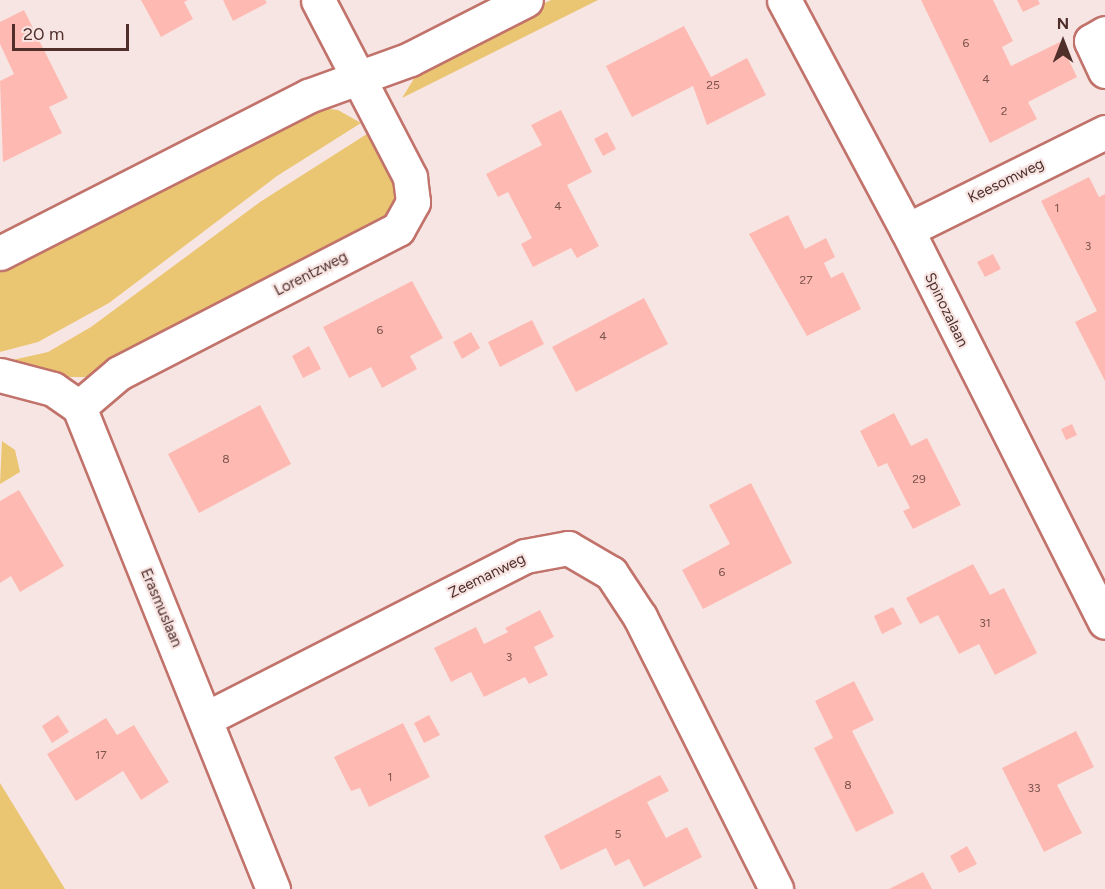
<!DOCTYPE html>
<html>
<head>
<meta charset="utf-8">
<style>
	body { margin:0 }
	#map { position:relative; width:1105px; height:889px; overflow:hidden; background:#f7e5e3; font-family:Figtree,sans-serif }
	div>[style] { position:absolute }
	.green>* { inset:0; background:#ebc672 }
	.building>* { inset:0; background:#febab2 }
	.roads { filter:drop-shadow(2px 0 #c1736b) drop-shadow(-2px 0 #c1736b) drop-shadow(0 2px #c1736b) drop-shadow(0 -2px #c1736b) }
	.minor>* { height:33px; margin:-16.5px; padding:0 16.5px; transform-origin:16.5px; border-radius:16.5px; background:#fff }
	span { translate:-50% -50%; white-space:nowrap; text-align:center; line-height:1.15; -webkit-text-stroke:4.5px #f7e5e3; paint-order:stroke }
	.number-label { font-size:12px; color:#7c524d }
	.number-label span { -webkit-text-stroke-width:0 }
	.street-label { font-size:15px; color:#502f2b }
	.north { position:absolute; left:1033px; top:12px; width:60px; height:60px; -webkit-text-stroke:4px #f7e5e3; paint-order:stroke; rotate:0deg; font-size:16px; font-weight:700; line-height:24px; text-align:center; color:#502f2b }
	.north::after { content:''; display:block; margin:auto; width:21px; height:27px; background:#502f2b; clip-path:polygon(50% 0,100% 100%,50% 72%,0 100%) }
	.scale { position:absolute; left:12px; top:24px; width:117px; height:27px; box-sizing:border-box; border:3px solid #502f2b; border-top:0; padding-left:8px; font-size:18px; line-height:21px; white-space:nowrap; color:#502f2b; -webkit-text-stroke:4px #f7e5e3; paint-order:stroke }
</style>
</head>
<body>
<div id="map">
	<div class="green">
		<div style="clip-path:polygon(551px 0,598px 0,402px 98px,418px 72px,440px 56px)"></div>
		<div style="clip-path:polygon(322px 108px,338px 110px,361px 123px,277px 176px,109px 303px,38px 342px,0 352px,0 266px,304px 111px)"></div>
		<div style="clip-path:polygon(370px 132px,398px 196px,386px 217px,86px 377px,64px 377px,8px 361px,48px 352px,91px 327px,260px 202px)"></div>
		<div style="clip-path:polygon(2px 441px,15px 450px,20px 472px,0 484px)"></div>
		<div style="clip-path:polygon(0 783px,65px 889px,0 889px)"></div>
	</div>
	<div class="building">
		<div style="clip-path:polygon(141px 0,188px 0,184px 2px,193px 19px,161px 37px)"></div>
		<div style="clip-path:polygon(223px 0,265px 0,267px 3px,233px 21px)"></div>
		<div style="clip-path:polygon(921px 0,993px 0,1013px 41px,1002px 47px,1011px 66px,1060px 42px,1077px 77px,1028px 102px,1037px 119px,990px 143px)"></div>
		<div style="clip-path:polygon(1017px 0,1038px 0,1040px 4px,1023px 12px)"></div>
		<div style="clip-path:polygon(24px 10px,68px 98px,49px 107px,62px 133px,3px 162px,0 81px,14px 74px,0 44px,0 22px)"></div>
		<div style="clip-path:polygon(684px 26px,711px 77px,747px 58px,766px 95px,707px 125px,693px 86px,632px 117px,606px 66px)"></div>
		<div style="clip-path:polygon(561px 110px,592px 172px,567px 185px,599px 246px,577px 258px,571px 248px,533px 267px,521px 244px,532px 238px,508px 192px,498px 197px,486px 174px,542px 145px,531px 125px)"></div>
		<div style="clip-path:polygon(607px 132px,616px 149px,603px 156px,594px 139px)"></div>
		<div style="clip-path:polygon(1089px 177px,1099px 197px,1105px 194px,1105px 381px,1075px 322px,1097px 311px,1041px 201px)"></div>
		<div style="clip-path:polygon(788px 215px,805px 249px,826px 238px,835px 257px,824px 263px,831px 278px,843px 272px,861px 309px,807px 336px,749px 234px)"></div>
		<div style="clip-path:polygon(993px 254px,1001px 269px,985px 277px,977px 262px)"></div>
		<div style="clip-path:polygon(412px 281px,443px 338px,410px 356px,417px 369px,382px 388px,371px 367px,349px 378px,323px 327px)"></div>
		<div style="clip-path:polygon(644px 298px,668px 344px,576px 392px,552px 347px)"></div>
		<div style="clip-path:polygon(532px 320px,544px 344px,500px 367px,488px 342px)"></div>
		<div style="clip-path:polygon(471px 332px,480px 348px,462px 359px,453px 342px)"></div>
		<div style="clip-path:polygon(309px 346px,321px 369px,303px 378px,292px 356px)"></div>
		<div style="clip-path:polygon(260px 405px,291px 464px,199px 513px,168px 454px)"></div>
		<div style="clip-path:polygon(894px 413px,911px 446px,927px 438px,961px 505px,913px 529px,903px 511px,910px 508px,887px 463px,878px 467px,860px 431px)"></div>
		<div style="clip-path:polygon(1072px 424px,1077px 435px,1066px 440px,1061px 429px)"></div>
		<div style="clip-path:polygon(751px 483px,792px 563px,703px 609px,682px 570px,730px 544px,709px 505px)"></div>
		<div style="clip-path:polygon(19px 490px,64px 566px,20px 592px,11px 576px,0 583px,0 501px)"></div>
		<div style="clip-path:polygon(973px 564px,990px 595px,1004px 588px,1037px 653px,995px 675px,979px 644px,959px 654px,938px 615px,920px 624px,906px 598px)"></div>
		<div style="clip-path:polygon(893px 607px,902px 624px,882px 634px,874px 616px)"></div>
		<div style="clip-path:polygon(540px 610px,554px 637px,534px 647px,548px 675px,529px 684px,525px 677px,484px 697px,471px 672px,451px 682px,434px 648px,476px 627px,484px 644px,508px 632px,505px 628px)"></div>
		<div style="clip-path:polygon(854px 681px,874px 720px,852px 731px,894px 813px,856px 832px,814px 748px,833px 738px,815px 701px)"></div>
		<div style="clip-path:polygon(58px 715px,69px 732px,52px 743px,42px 726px)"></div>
		<div style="clip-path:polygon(429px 715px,440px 735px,424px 743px,414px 723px)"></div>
		<div style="clip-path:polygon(106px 718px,117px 735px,134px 725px,169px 782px,141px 800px,123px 771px,76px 801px,47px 754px)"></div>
		<div style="clip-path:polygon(403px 723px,430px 777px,369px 807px,360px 788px,351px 791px,334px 757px)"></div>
		<div style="clip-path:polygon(1076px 731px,1094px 767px,1057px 785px,1082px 833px,1044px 852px,1002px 768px)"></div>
		<div style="clip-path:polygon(660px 775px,669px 791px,647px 802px,666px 838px,687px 827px,702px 857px,644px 887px,629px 859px,615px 866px,606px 848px,561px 870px,544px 836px)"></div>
		<div style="clip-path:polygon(967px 846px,977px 864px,959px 873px,950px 856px)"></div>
		<div style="clip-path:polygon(923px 872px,932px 889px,889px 889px)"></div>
	</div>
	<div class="roads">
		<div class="minor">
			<div style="left:784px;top:0;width:261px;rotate:61.9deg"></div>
			<div style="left:907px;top:230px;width:439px;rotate:63.2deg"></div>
			<div style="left:1105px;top:33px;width:16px;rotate:150deg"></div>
			<div style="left:1091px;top:41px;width:33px;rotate:65deg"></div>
			<div style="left:907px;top:230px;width:221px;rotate:-26.3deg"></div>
			<div style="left:0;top:253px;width:346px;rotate:-27deg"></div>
			<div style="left:308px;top:96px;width:109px;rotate:-19.9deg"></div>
			<div style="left:410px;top:59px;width:130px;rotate:-27deg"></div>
			<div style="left:0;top:375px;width:55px;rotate:14.8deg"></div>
			<div style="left:53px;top:389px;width:32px;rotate:35deg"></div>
			<div style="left:79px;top:407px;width:520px;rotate:68.08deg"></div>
			<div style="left:79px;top:407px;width:52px;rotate:-40.4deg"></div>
			<div style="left:119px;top:373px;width:314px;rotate:-27.3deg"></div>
			<div style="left:398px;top:229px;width:31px;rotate:-61deg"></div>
			<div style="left:413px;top:202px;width:25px;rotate:-97deg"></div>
			<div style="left:410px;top:177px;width:199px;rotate:-117.5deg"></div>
			<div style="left:207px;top:718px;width:357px;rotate:-27deg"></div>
			<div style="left:525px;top:556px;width:44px;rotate:-10.5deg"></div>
			<div style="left:568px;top:548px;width:50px;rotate:30.2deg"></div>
			<div style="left:611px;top:573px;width:53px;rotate:56.6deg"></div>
			<div style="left:640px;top:617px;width:304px;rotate:63.4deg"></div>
		</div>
	</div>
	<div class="number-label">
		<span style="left:966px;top:44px">6</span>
		<span style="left:986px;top:80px">4</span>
		<span style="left:713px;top:86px">25</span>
		<span style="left:1004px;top:112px">2</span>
		<span style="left:558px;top:207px">4</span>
		<span style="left:1057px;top:209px">1</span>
		<span style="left:1088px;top:247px">3</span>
		<span style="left:806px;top:281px">27</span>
		<span style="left:380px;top:331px">6</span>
		<span style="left:603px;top:337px">4</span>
		<span style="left:226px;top:460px">8</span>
		<span style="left:919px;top:480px">29</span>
		<span style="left:722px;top:573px">6</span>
		<span style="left:985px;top:624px">31</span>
		<span style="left:509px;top:658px">3</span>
		<span style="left:101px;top:756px">17</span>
		<span style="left:390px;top:778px">1</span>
		<span style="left:848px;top:786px">8</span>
		<span style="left:1034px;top:789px">33</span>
		<span style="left:618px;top:835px">5</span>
	</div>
	<div class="street-label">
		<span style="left:1006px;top:181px;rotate:-26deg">Keesomweg</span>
		<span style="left:311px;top:274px;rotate:-27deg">Lorentzweg</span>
		<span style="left:946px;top:310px;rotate:64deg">Spinozalaan</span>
		<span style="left:487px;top:576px;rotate:-26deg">Zeemanweg</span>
		<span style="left:161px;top:608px;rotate:67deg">Erasmuslaan</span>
	</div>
	<div class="north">N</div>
	<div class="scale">20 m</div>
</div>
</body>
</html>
